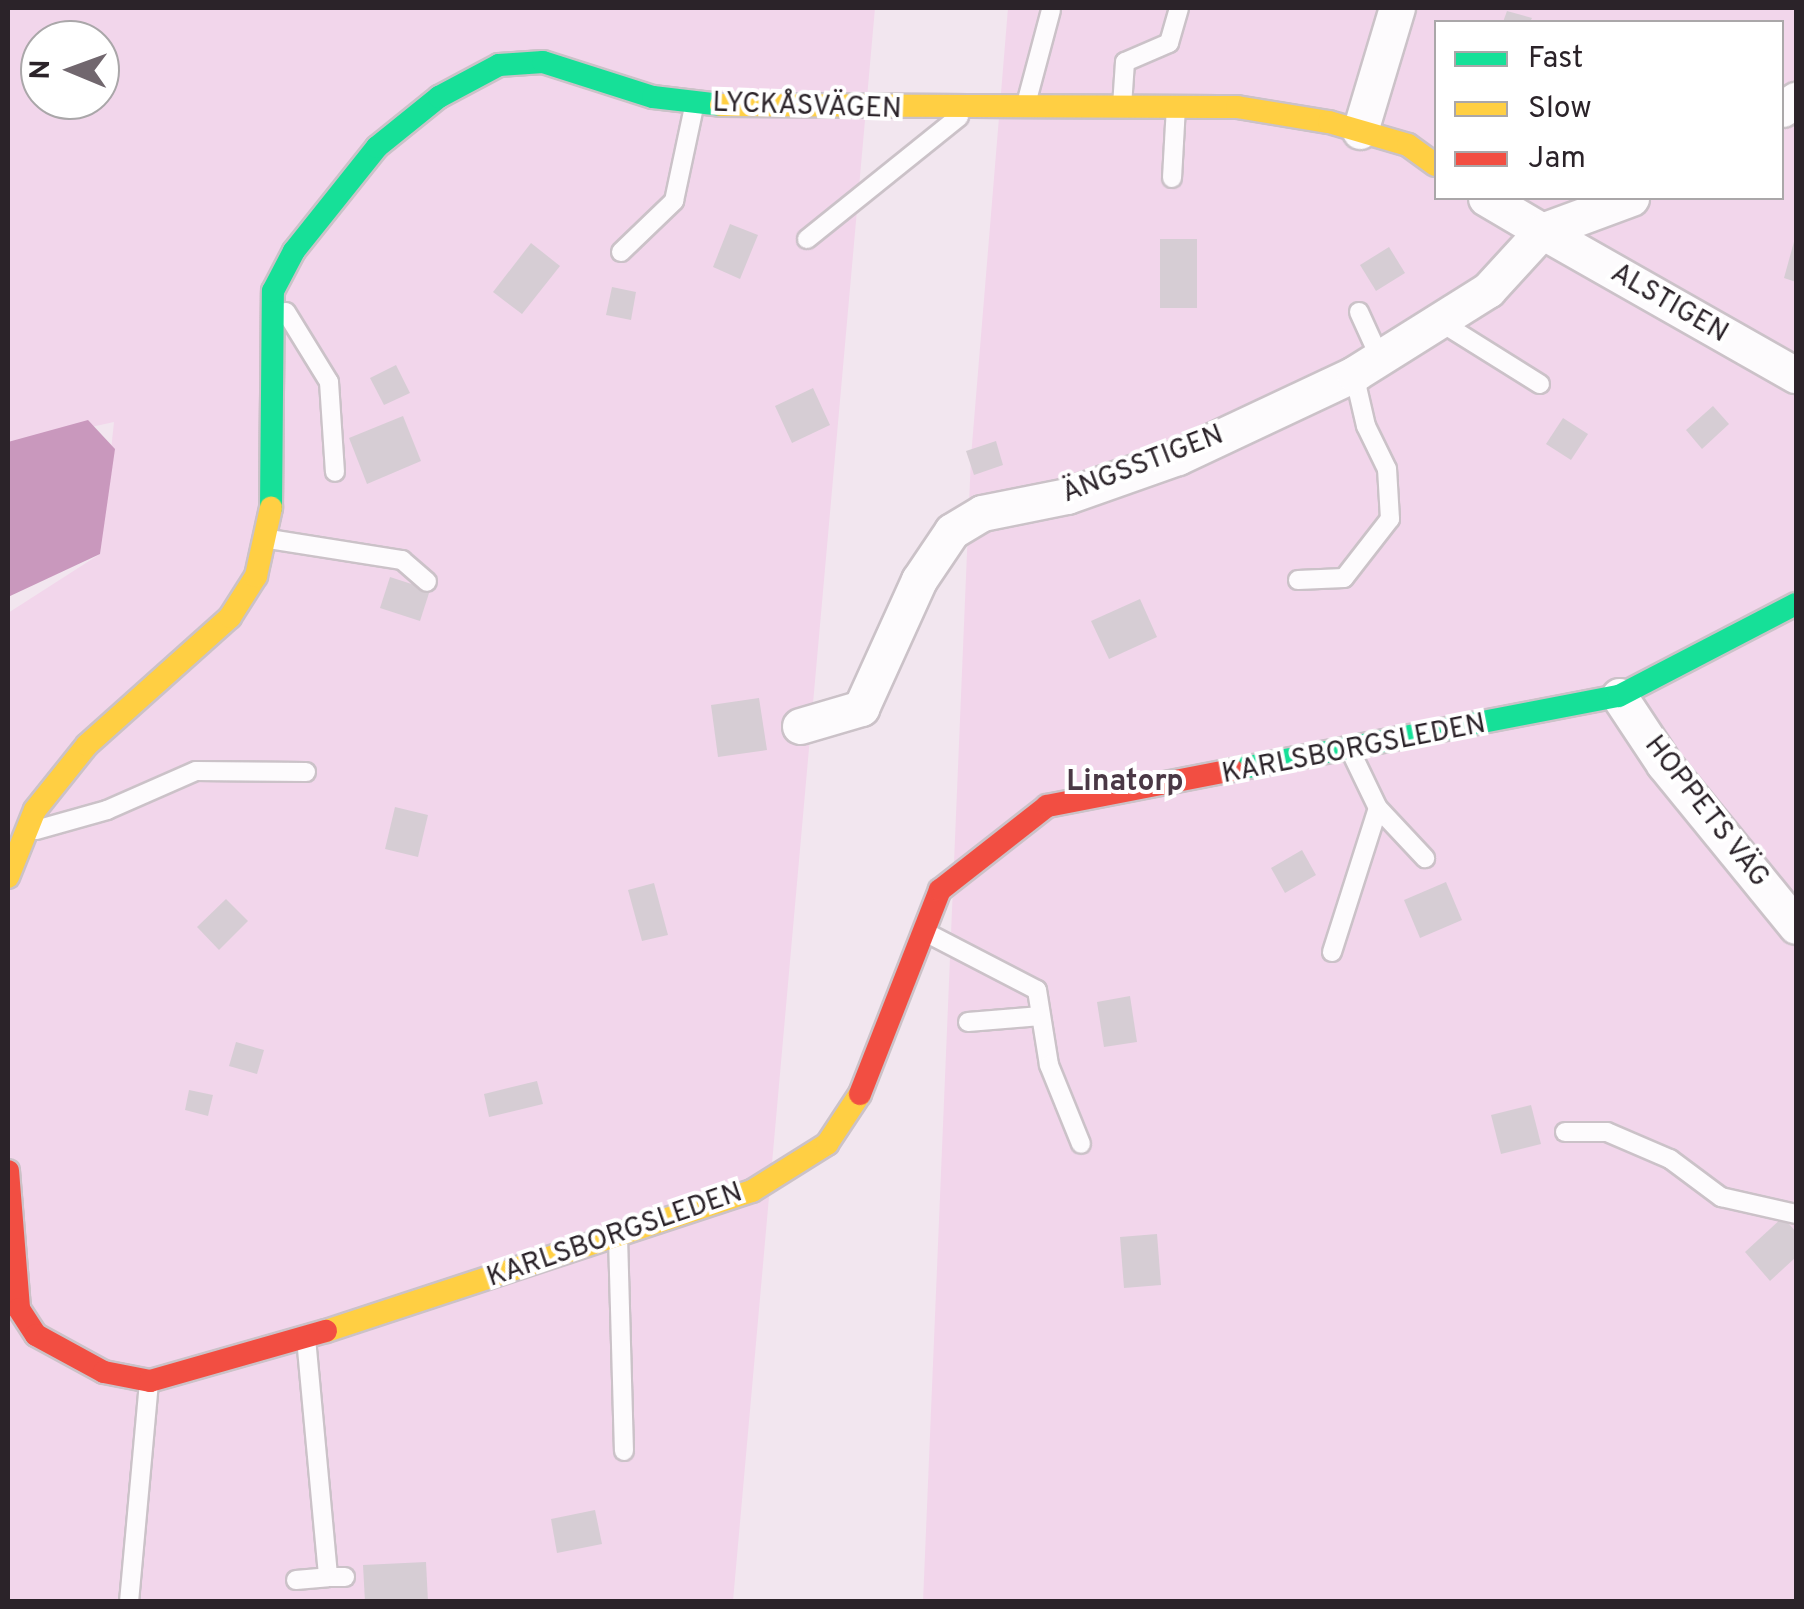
<!DOCTYPE html>
<html>
<head>
<meta charset="utf-8">
<style>
	body { margin:0 }
	#map { position:relative; width:1804px; height:1609px; overflow:hidden; background:#f2e6ef; font-family:Overpass,sans-serif }
	div>[style] { position:absolute }
	.green>* { inset:0; background:#f2d6eb }
	.water>* { inset:0; background:#c998bd }
	.building>* { inset:0; background:#d6cdd4 }
	.roads { filter:drop-shadow(2px 0 #cbc2c8) drop-shadow(-2px 0 #cbc2c8) drop-shadow(0 2px #cbc2c8) drop-shadow(0 -2px #cbc2c8) }
	.lane>* { height:18px; margin:-9px; padding:0 9px; transform-origin:9px; border-radius:9px; background:#fdfbfd }
	.street>* { height:35px; margin:-17.5px; padding:0 17.5px; transform-origin:17.5px; border-radius:17.5px; background:#fdfbfd }
	.fast>* { height:22px; margin:-11px; padding:0 11px; transform-origin:11px; border-radius:11px; background:#16e098 }
	.slow>* { height:22px; margin:-11px; padding:0 11px; transform-origin:11px; border-radius:11px; background:#ffcf43 }
	.jam>* { height:22px; margin:-11px; padding:0 11px; transform-origin:11px; border-radius:11px; background:#f24e42 }
	span { translate:-50% -50%; white-space:nowrap; text-align:center; line-height:1.15; -webkit-text-stroke:8px #fff; paint-order:stroke }
	.street-label { font-size:28px; color:#2b2329 }
	.neighbourhood-label { font-size:30px; color:#4a3845; font-weight:700 }
	.frame { position:absolute; inset:0; border:10px solid #2b2329; pointer-events:none }
	.legend { position:absolute; left:1434px; top:20px; width:350px; height:180px; box-sizing:border-box; background:#fff; border:2px solid #aaa7a9; margin:0; padding:12px 18px; list-style:none; font-size:30px; color:#2b2329 }
	.legend li { display:flex; align-items:center; gap:20px; height:50px }
	.legend b { width:50px; border:2px solid #aaa7a9 }
	.north { position:absolute; left:20px; top:20px; width:100px; height:100px; box-sizing:border-box; background:#fff; border:2px solid #aaa7a9; border-radius:50%; rotate:271deg; font-size:28px; font-weight:700; line-height:40px; text-align:center; color:#2b2329 }
	.north::after { content:''; display:block; margin:auto; width:35px; height:45px; background:#71676e; clip-path:polygon(50% 0,100% 100%,50% 72%,0 100%) }
</style>
</head>
<body>
<div id="map">
	<div class="green">
		<div style="clip-path:polygon(evenodd,8px 8px,875px 8px,733px 1601px,8px 1602px,8px 613px,100px 554px,114px 422px,8px 445px,8px 8px,40px 40px,100px 40px,100px 100px,40px 100px,40px 40px)"></div>
		<div style="clip-path:polygon(evenodd,1008px 8px,1796px 8px,1796px 1601px,923px 1602px,971px 457px,1008px 8px,1436px 22px,1782px 22px,1782px 198px,1436px 198px,1436px 22px)"></div>
	</div>
	<div class="water">
		<div style="clip-path:polygon(88px 420px,115px 449px,100px 554px,8px 597px,8px 442px)"></div>
	</div>
	<div class="building">
		<div style="clip-path:polygon(1507px 11px,1532px 18px,1530px 22px,1503px 22px)"></div>
		<div style="clip-path:polygon(730px 224px,758px 235px,740px 279px,713px 267px)"></div>
		<div style="clip-path:polygon(1795px 238px,1796px 238px,1796px 282px,1784px 278px)"></div>
		<div style="clip-path:polygon(1160px 239px,1197px 239px,1197px 308px,1160px 308px)"></div>
		<div style="clip-path:polygon(531px 243px,560px 266px,522px 314px,493px 292px)"></div>
		<div style="clip-path:polygon(1389px 247px,1405px 273px,1376px 291px,1360px 265px)"></div>
		<div style="clip-path:polygon(612px 287px,636px 292px,631px 320px,606px 315px)"></div>
		<div style="clip-path:polygon(396px 365px,410px 393px,384px 405px,370px 378px)"></div>
		<div style="clip-path:polygon(813px 388px,830px 425px,792px 443px,775px 406px)"></div>
		<div style="clip-path:polygon(1713px 406px,1729px 424px,1702px 449px,1686px 430px)"></div>
		<div style="clip-path:polygon(403px 416px,421px 461px,367px 484px,349px 438px)"></div>
		<div style="clip-path:polygon(1563px 418px,1588px 434px,1571px 460px,1546px 444px)"></div>
		<div style="clip-path:polygon(996px 441px,1003px 465px,974px 475px,966px 451px)"></div>
		<div style="clip-path:polygon(390px 577px,430px 590px,420px 621px,380px 608px)"></div>
		<div style="clip-path:polygon(1140px 599px,1157px 637px,1109px 659px,1091px 621px)"></div>
		<div style="clip-path:polygon(759px 698px,767px 750px,718px 757px,711px 705px)"></div>
		<div style="clip-path:polygon(395px 807px,428px 815px,418px 857px,385px 849px)"></div>
		<div style="clip-path:polygon(1302px 850px,1316px 875px,1285px 893px,1271px 868px)"></div>
		<div style="clip-path:polygon(1446px 882px,1462px 920px,1420px 938px,1404px 900px)"></div>
		<div style="clip-path:polygon(654px 883px,668px 935px,642px 941px,628px 890px)"></div>
		<div style="clip-path:polygon(226px 899px,248px 921px,219px 950px,197px 927px)"></div>
		<div style="clip-path:polygon(1130px 996px,1137px 1042px,1104px 1047px,1097px 1002px)"></div>
		<div style="clip-path:polygon(236px 1042px,264px 1050px,257px 1074px,229px 1066px)"></div>
		<div style="clip-path:polygon(537px 1081px,543px 1104px,489px 1117px,484px 1094px)"></div>
		<div style="clip-path:polygon(189px 1090px,213px 1095px,208px 1116px,185px 1110px)"></div>
		<div style="clip-path:polygon(1531px 1105px,1541px 1144px,1501px 1154px,1491px 1115px)"></div>
		<div style="clip-path:polygon(1783px 1217px,1796px 1232px,1796px 1257px,1770px 1281px,1745px 1252px)"></div>
		<div style="clip-path:polygon(1157px 1234px,1161px 1285px,1124px 1288px,1120px 1237px)"></div>
		<div style="clip-path:polygon(595px 1510px,602px 1544px,557px 1553px,551px 1519px)"></div>
		<div style="clip-path:polygon(426px 1562px,428px 1602px,365px 1602px,363px 1565px)"></div>
	</div>
	<div class="roads">
		<div class="lane">
			<div style="left:1026px;top:104px;width:97px;rotate:-75.1deg"></div>
			<div style="left:1122px;top:106px;width:44px;rotate:-86.1deg"></div>
			<div style="left:1125px;top:62px;width:48px;rotate:-23.4deg"></div>
			<div style="left:1169px;top:43px;width:36px;rotate:-74deg"></div>
			<div style="left:1172px;top:178px;width:71px;rotate:-86.8deg"></div>
			<div style="left:807px;top:239px;width:195px;rotate:-38.8deg"></div>
			<div style="left:621px;top:252px;width:74px;rotate:-43.9deg"></div>
			<div style="left:674px;top:201px;width:101px;rotate:-78deg"></div>
			<div style="left:286px;top:312px;width:82px;rotate:58.4deg"></div>
			<div style="left:329px;top:382px;width:90px;rotate:86.2deg"></div>
			<div style="left:1359px;top:312px;width:51px;rotate:65.5deg"></div>
			<div style="left:1439px;top:321px;width:119px;rotate:32deg"></div>
			<div style="left:269px;top:539px;width:135px;rotate:9deg"></div>
			<div style="left:402px;top:560px;width:33px;rotate:41deg"></div>
			<div style="left:1298px;top:580px;width:46px;rotate:-2.5deg"></div>
			<div style="left:1344px;top:578px;width:75px;rotate:-52.1deg"></div>
			<div style="left:1390px;top:519px;width:50px;rotate:-93.4deg"></div>
			<div style="left:1387px;top:469px;width:48px;rotate:-116deg"></div>
			<div style="left:1366px;top:426px;width:53px;rotate:-103deg"></div>
			<div style="left:1351px;top:752px;width:62px;rotate:64.3deg"></div>
			<div style="left:1378px;top:808px;width:69px;rotate:46.8deg"></div>
			<div style="left:36px;top:830px;width:74px;rotate:-15.7deg"></div>
			<div style="left:107px;top:810px;width:97px;rotate:-23.7deg"></div>
			<div style="left:196px;top:771px;width:110px;rotate:0.5deg"></div>
			<div style="left:925px;top:932px;width:126px;rotate:27.4deg"></div>
			<div style="left:1037px;top:990px;width:76px;rotate:80.9deg"></div>
			<div style="left:1049px;top:1065px;width:85px;rotate:67.9deg"></div>
			<div style="left:1332px;top:952px;width:151px;rotate:-72.3deg"></div>
			<div style="left:968px;top:1022px;width:73px;rotate:-4.7deg"></div>
			<div style="left:1565px;top:1132px;width:42px"></div>
			<div style="left:1607px;top:1132px;width:69px;rotate:23.2deg"></div>
			<div style="left:1670px;top:1159px;width:64px;rotate:36.7deg"></div>
			<div style="left:1721px;top:1197px;width:77px;rotate:12.8deg"></div>
			<div style="left:618px;top:1237px;width:214px;rotate:88.4deg"></div>
			<div style="left:306px;top:1338px;width:240px;rotate:84.7deg"></div>
			<div style="left:328px;top:1577px;width:17px"></div>
			<div style="left:296px;top:1580px;width:32px;rotate:-5deg"></div>
			<div style="left:129px;top:1602px;width:221px;rotate:-84.8deg"></div>
		</div>
		<div class="street">
			<div style="left:1782px;top:109px;width:17px;rotate:-33deg"></div>
			<div style="left:1360px;top:131px;width:128px;rotate:-73.3deg"></div>
			<div style="left:1486px;top:198px;width:65px;rotate:30.5deg"></div>
			<div style="left:1542px;top:231px;width:95px;rotate:-20.3deg"></div>
			<div style="left:1619px;top:696px;width:82px;rotate:56.5deg"></div>
			<div style="left:1664px;top:764px;width:209px;rotate:50.8deg"></div>
			<div style="left:800px;top:726px;width:64px;rotate:-16.4deg"></div>
			<div style="left:861px;top:708px;width:141px;rotate:-65.6deg"></div>
			<div style="left:919px;top:580px;width:59px;rotate:-56deg"></div>
			<div style="left:952px;top:531px;width:35px;rotate:-31deg"></div>
			<div style="left:982px;top:513px;width:87px;rotate:-11.3deg"></div>
			<div style="left:1067px;top:496px;width:118px;rotate:-19.4deg"></div>
			<div style="left:1178px;top:457px;width:195px;rotate:-25.2deg"></div>
			<div style="left:1354px;top:374px;width:158px;rotate:-32.1deg"></div>
			<div style="left:1488px;top:290px;width:80px;rotate:-47.5deg"></div>
			<div style="left:1542px;top:231px;width:292px;rotate:29.6deg"></div>
		</div>
		<div class="fast">
			<div style="left:271px;top:508px;width:217px;rotate:-89.5deg"></div>
			<div style="left:273px;top:291px;width:45px;rotate:-62.3deg"></div>
			<div style="left:294px;top:251px;width:133px;rotate:-51.4deg"></div>
			<div style="left:377px;top:147px;width:80px;rotate:-38.9deg"></div>
			<div style="left:439px;top:97px;width:68px;rotate:-28.1deg"></div>
			<div style="left:499px;top:65px;width:44px;rotate:-3.9deg"></div>
			<div style="left:543px;top:62px;width:115px;rotate:17.7deg"></div>
			<div style="left:653px;top:97px;width:68px;rotate:6.7deg"></div>
			<div style="left:1233px;top:770px;width:393px;rotate:-10.9deg"></div>
			<div style="left:1619px;top:696px;width:199px;rotate:-27.5deg"></div>
		</div>
		<div class="slow">
			<div style="left:721px;top:105px;width:516px;rotate:0.22deg"></div>
			<div style="left:1237px;top:107px;width:93px;rotate:9.3deg"></div>
			<div style="left:1329px;top:122px;width:82px;rotate:16.2deg"></div>
			<div style="left:1408px;top:145px;width:34px;rotate:36deg"></div>
			<div style="left:8px;top:877px;width:72px;rotate:-68.1deg"></div>
			<div style="left:35px;top:810px;width:83px;rotate:-51.3deg"></div>
			<div style="left:87px;top:745px;width:192px;rotate:-41.8deg"></div>
			<div style="left:230px;top:617px;width:49px;rotate:-57.6deg"></div>
			<div style="left:256px;top:576px;width:70px;rotate:-77.6deg"></div>
			<div style="left:326px;top:1331px;width:448px;rotate:-18.2deg"></div>
			<div style="left:752px;top:1191px;width:89px;rotate:-32.1deg"></div>
			<div style="left:827px;top:1144px;width:60px;rotate:-56.6deg"></div>
		</div>
		<div class="jam">
			<div style="left:860px;top:1094px;width:219px;rotate:-68.6deg"></div>
			<div style="left:940px;top:890px;width:136px;rotate:-38.1deg"></div>
			<div style="left:1047px;top:806px;width:189px;rotate:-11deg"></div>
			<div style="left:8px;top:1171px;width:138px;rotate:85.4deg"></div>
			<div style="left:19px;top:1309px;width:31px;rotate:57deg"></div>
			<div style="left:36px;top:1335px;width:77px;rotate:28.6deg"></div>
			<div style="left:104px;top:1372px;width:47px;rotate:11.1deg"></div>
			<div style="left:150px;top:1381px;width:183px;rotate:-15.9deg"></div>
		</div>
	</div>
	<div class="street-label">
		<span style="left:807px;top:107px;rotate:2deg">LYCKÅSVÄGEN</span>
		<span style="left:1669px;top:304px;rotate:30deg">ALSTIGEN</span>
		<span style="left:1143px;top:465px;rotate:-21deg">ÄNGSSTIGEN</span>
		<span style="left:1354px;top:750px;rotate:-11deg">KARLSBORGSLEDEN</span>
		<span style="left:1706px;top:812px;rotate:52deg">HOPPETS VÄG</span>
		<span style="left:615px;top:1236px;rotate:-19deg">KARLSBORGSLEDEN</span>
	</div>
	<div class="neighbourhood-label">
		<span style="left:1125px;top:783px">Linatorp</span>
	</div>
	<div class="frame"></div>
	<ul class="legend">
	<li><b style="height:12px;background:#16e098"></b>Fast</li>
	<li><b style="height:12px;background:#ffcf43"></b>Slow</li>
	<li><b style="height:12px;background:#f24e42"></b>Jam</li>
	</ul>
	<div class="north">N</div>
</div>
</body>
</html>
